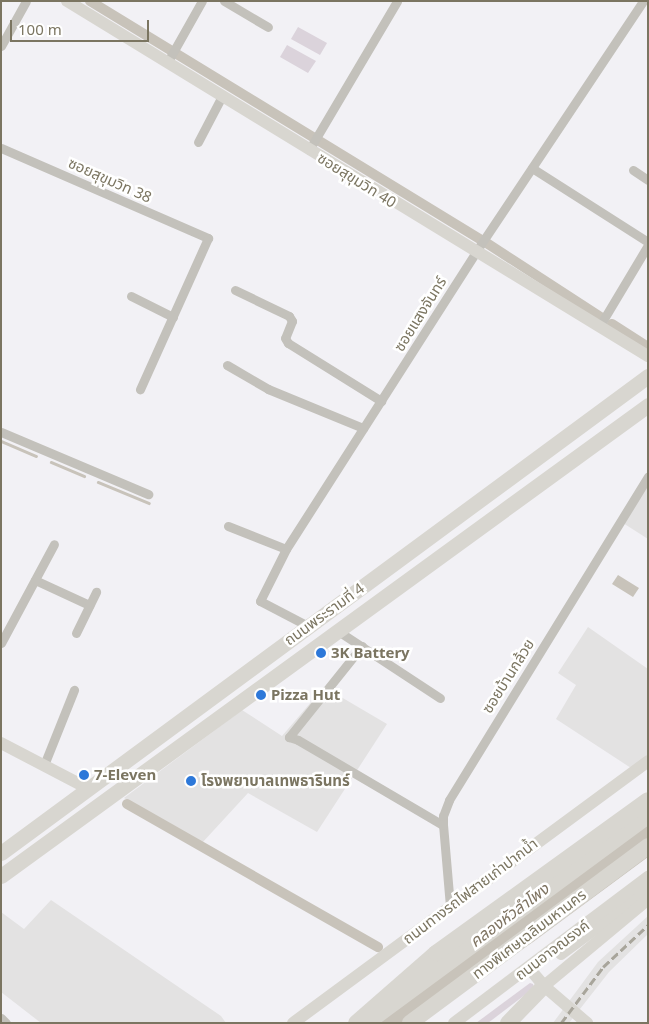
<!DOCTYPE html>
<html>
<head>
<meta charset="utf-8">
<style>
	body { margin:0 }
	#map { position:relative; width:649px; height:1024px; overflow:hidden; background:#f2f1f5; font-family:"Noto Sans","Noto Sans Thai",sans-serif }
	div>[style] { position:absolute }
	.built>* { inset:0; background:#e3e2e2 }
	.green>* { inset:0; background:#dbd3db }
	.water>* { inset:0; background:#c8c3ba }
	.stream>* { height:2.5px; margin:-1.25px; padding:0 1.25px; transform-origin:1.25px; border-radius:1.25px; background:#c8c3ba }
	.canal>* { height:10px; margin:-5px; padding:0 5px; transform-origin:5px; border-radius:5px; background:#c8c3ba }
	.street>* { height:9px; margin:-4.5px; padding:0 4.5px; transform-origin:4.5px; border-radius:4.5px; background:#c3c1bb }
	.secondary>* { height:12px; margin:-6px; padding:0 6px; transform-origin:6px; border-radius:6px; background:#d8d6d0 }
	.primary>* { height:15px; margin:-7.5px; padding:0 7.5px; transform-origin:7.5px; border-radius:7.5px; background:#d8d6d0 }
	.highway>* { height:16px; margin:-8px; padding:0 8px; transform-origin:8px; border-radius:8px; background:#d8d6d0 }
	.rail>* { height:2.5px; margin-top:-1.25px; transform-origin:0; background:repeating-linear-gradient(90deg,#a8a59b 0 8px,transparent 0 12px) }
	.dots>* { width:14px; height:14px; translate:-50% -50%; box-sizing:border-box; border:2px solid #fff; border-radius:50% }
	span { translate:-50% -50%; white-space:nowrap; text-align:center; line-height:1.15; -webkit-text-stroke:5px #fff; paint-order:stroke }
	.street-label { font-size:15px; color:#7b7561 }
	.poi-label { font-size:15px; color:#7b7561; font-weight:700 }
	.left { translate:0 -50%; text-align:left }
	.water-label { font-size:16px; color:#7e7361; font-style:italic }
	.frame { position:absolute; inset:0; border:2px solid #7b7561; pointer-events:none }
	.scale { position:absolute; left:10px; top:20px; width:139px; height:22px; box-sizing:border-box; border:2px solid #7b7561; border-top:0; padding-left:6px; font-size:15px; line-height:18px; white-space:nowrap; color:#7b7561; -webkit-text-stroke:4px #fff; paint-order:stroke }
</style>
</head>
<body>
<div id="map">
	<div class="built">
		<div style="clip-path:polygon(648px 483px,648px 539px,623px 523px)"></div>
		<div style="clip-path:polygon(588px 627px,648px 669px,648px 755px,631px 768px,556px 719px,576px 685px,558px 673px)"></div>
		<div style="clip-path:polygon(324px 687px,387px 724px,317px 832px,248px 793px,202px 843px,124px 798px,242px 710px,282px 736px)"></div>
		<div style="clip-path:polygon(51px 900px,221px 1016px,226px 1023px,41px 1023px,1px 992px,1px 912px,24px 929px)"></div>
		<div style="clip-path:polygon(648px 916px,648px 934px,609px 972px,569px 1023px,553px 1023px,598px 962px)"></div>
	</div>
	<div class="green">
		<div style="clip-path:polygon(298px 27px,327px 43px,320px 55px,291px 39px)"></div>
		<div style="clip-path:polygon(287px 45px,316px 61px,308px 73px,280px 57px)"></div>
		<div style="clip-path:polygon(530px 983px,533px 984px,534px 988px,488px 1023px,476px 1023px)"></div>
	</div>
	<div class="water">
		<div style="clip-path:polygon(618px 575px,639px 588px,633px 597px,612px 584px)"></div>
		<div style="clip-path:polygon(648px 803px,648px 857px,533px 942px,412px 1023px,348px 1023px)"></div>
	</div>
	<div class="stream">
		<div style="left:1px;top:441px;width:38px;rotate:23deg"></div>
		<div style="left:51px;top:462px;width:36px;rotate:23deg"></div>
		<div style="left:98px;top:482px;width:55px;rotate:22.4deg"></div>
	</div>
	<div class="canal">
		<div style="left:90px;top:1px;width:459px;rotate:31.4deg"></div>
		<div style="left:482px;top:240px;width:143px;rotate:33deg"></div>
		<div style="left:612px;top:324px;width:43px;rotate:32.6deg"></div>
		<div style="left:127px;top:804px;width:289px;rotate:29.7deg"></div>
	</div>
	<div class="street">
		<div style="left:224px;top:1px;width:51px;rotate:30.6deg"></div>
		<div style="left:1px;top:46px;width:51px;rotate:-60.9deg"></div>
		<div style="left:167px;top:63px;width:71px;rotate:-60.6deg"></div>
		<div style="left:198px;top:142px;width:52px;rotate:-62.4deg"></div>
		<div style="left:1px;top:148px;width:226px;rotate:23.5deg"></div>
		<div style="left:208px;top:238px;width:166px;rotate:114.2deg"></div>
		<div style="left:309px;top:150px;width:173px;rotate:-59.4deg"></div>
		<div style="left:532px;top:168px;width:138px;rotate:32.5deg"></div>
		<div style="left:633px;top:170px;width:18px;rotate:34deg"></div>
		<div style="left:235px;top:290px;width:60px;rotate:25.7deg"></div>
		<div style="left:289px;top:316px;width:6px;rotate:59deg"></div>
		<div style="left:292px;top:321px;width:18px;rotate:112deg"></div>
		<div style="left:285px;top:338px;width:6px;rotate:59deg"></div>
		<div style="left:288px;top:343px;width:110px;rotate:31.9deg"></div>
		<div style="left:131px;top:296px;width:47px;rotate:26.6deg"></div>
		<div style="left:599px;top:327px;width:96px;rotate:-59.1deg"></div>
		<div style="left:227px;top:365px;width:48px;rotate:30.3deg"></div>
		<div style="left:268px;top:389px;width:103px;rotate:22.3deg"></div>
		<div style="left:1px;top:432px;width:160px;rotate:22.9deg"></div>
		<div style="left:228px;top:526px;width:62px;rotate:21.6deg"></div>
		<div style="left:35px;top:580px;width:60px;rotate:24.8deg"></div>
		<div style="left:308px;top:626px;width:54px;rotate:-152.5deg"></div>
		<div style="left:260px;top:601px;width:58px;rotate:-63.4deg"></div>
		<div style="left:286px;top:549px;width:351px;rotate:-57.4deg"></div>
		<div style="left:475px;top:253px;width:303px;rotate:-56.3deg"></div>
		<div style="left:338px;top:631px;width:122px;rotate:33.3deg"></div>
		<div style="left:76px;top:633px;width:46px;rotate:-64deg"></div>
		<div style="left:1px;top:643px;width:112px;rotate:-61.8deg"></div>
		<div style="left:362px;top:646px;width:117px;rotate:128.7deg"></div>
		<div style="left:289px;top:737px;width:9px;rotate:18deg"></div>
		<div style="left:298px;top:740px;width:168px;rotate:30.4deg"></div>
		<div style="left:44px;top:765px;width:81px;rotate:-68.2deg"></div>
		<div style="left:450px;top:906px;width:81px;rotate:-94.9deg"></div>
		<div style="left:443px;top:825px;width:9px;rotate:-90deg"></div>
		<div style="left:443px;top:816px;width:17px;rotate:-69deg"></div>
		<div style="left:449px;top:800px;width:380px;rotate:-58.4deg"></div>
		<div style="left:1px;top:1018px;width:7px;rotate:45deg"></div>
	</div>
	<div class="secondary">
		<div style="left:67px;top:1px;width:681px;rotate:31.43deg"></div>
		<div style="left:1px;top:743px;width:97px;rotate:27.6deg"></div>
		<div style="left:561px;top:954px;width:108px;rotate:-36.3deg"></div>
		<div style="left:529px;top:968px;width:23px;rotate:50deg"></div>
		<div style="left:544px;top:986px;width:57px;rotate:40.7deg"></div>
		<div style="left:544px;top:986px;width:133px;rotate:-39.8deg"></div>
		<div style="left:293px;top:1023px;width:441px;rotate:-36.4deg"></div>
		<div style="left:454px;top:1023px;width:243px;rotate:-37deg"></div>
	</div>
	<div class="primary">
		<div style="left:1px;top:853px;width:804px;rotate:-36.4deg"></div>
		<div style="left:1px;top:876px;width:800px;rotate:-36.05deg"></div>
	</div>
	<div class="highway">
		<div style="left:375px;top:1017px;width:339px;rotate:-36.4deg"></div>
		<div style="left:356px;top:1023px;width:106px;rotate:-41.2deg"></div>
		<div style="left:436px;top:953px;width:261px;rotate:-35.8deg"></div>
		<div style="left:410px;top:1023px;width:297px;rotate:-36.6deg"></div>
		<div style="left:508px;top:1023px;width:52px;rotate:-45.8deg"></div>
	</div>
	<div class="rail">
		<div style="left:561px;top:1023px;width:70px;rotate:-53.1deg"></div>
		<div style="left:603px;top:967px;width:62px;rotate:-43deg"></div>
	</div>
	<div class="dots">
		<div style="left:321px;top:653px;background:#2d78d9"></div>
		<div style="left:261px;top:695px;background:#2d78d9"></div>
		<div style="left:84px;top:775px;background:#2d78d9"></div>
		<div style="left:191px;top:781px;background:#2d78d9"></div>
	</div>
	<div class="street-label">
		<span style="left:110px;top:180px;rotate:24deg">ซอยสุขุมวิท 38</span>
		<span style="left:357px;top:180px;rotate:32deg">ซอยสุขุมวิท 40</span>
		<span style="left:420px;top:314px;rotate:-58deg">ซอยแสงจันทร์</span>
		<span style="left:324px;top:614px;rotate:-36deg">ถนนพระรามที่ 4</span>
		<span style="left:508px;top:676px;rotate:-58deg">ซอยบ้านกล้วย</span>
		<span style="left:470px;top:891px;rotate:-37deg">ถนนทางรถไฟสายเก่าปากน้ำ</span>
		<span style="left:529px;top:934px;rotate:-37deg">ทางพิเศษเฉลิมมหานคร</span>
		<span style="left:552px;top:950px;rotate:-37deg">ถนนอาจณรงค์</span>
	</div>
	<div class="poi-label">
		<span class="left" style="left:331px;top:653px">3K Battery</span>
		<span class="left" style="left:271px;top:695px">Pizza Hut</span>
		<span class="left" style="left:94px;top:775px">7-Eleven</span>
		<span class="left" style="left:201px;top:781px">โรงพยาบาลเทพธารินทร์</span>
	</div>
	<div class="water-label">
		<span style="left:509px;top:915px;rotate:-37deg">คลองหัวลำโพง</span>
	</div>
	<div class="frame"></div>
	<div class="scale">100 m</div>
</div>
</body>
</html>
